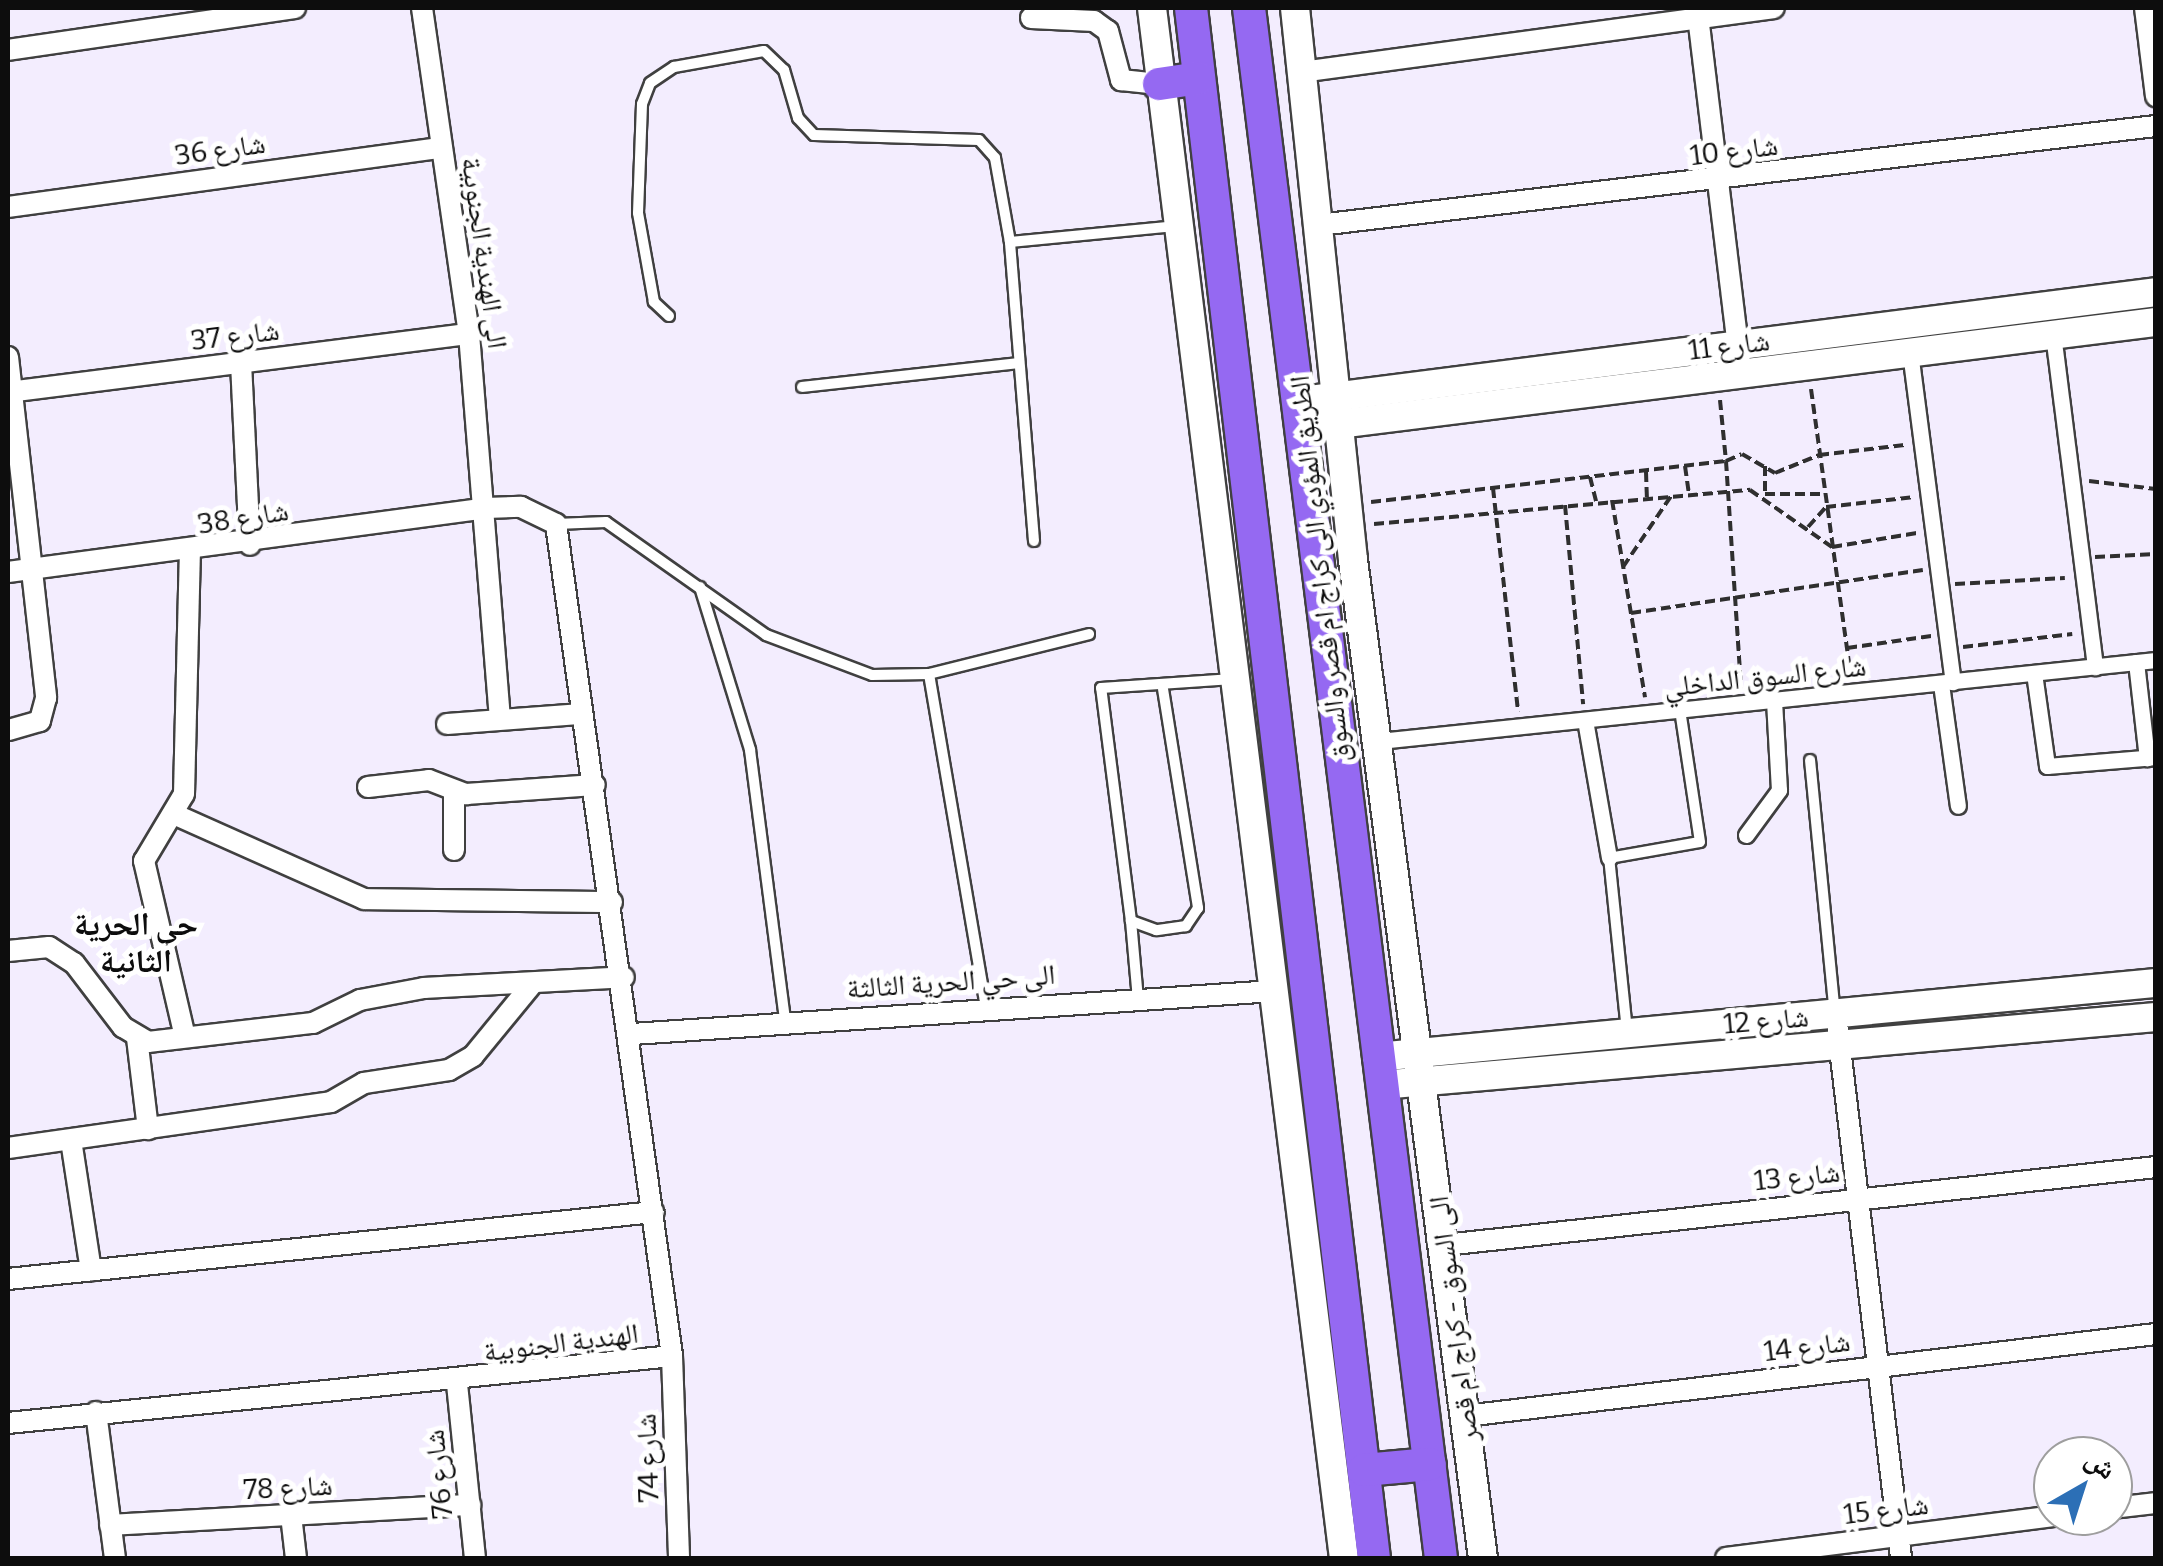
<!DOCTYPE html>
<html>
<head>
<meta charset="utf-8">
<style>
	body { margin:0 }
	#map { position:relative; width:2163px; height:1566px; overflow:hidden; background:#f3edfe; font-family:Bitter,"Noto Naskh Arabic",serif }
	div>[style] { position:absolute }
	.path>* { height:4px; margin-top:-2px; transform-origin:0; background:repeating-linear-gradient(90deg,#2f2f2f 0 10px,transparent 0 15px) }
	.roads { filter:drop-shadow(2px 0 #404040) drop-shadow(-2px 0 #404040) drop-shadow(0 2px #404040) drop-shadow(0 -2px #404040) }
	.service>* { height:10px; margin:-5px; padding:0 5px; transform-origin:5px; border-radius:5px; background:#fff }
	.pedestrian>* { height:15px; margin:-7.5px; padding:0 7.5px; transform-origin:7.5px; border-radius:7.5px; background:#fff }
	.minor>* { height:20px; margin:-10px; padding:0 10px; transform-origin:10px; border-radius:10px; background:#fff }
	.tertiary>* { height:28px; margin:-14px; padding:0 14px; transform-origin:14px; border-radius:14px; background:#fff }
	.primary>* { height:32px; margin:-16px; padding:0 16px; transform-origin:16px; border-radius:16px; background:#9569f2 }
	span { translate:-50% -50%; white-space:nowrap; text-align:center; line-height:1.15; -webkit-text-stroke:10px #fff; paint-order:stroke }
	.street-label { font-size:28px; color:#0d0d0d }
	.quarter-label { font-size:32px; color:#0d0d0d; font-weight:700 }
	.frame { position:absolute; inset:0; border:10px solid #0d0d0d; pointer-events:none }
	.north { position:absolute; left:2033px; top:1436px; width:100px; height:100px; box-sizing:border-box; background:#fff; border:2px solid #9e9e9e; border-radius:50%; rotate:39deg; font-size:28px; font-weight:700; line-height:40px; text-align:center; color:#0d0d0d }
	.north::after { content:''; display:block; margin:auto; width:35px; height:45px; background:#2c6fb6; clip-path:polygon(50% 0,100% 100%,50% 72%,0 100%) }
</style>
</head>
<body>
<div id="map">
	<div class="path">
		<div style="left:1811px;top:389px;width:291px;rotate:82.1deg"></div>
		<div style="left:1720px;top:400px;width:61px;rotate:84.4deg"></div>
		<div style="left:1726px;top:461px;width:17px;rotate:-24deg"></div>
		<div style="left:1742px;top:454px;width:38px;rotate:30deg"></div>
		<div style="left:1775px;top:473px;width:48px;rotate:-22.2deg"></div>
		<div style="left:1819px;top:455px;width:86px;rotate:-6.7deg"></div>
		<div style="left:1685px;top:466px;width:28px;rotate:82deg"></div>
		<div style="left:1765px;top:466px;width:28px;rotate:90deg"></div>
		<div style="left:1765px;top:494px;width:58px"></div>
		<div style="left:1646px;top:472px;width:25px;rotate:88deg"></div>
		<div style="left:1590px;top:477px;width:25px;rotate:76deg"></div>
		<div style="left:2089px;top:481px;width:67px;rotate:6.8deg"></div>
		<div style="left:1493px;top:488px;width:225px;rotate:83.6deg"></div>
		<div style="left:1612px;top:500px;width:200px;rotate:80.5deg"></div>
		<div style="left:1371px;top:502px;width:357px;rotate:-6.6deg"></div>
		<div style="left:1726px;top:461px;width:228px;rotate:86.2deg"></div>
		<div style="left:1565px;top:505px;width:200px;rotate:84.8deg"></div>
		<div style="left:1374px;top:524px;width:378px;rotate:-5.2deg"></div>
		<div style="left:1750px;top:490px;width:100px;rotate:34.8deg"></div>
		<div style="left:1832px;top:547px;width:86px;rotate:-9.4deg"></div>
		<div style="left:1808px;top:527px;width:27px;rotate:-48deg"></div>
		<div style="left:1826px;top:507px;width:89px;rotate:-6.5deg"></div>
		<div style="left:2095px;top:557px;width:61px;rotate:-2.8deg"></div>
		<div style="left:1623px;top:567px;width:86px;rotate:-55.9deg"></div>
		<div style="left:1955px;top:584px;width:110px;rotate:-3.1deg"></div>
		<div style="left:1631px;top:613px;width:295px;rotate:-8.4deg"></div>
		<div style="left:1963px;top:647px;width:110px;rotate:-6.8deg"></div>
		<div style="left:1847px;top:648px;width:85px;rotate:-8.1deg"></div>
	</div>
	<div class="roads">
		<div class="service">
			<div style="left:669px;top:316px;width:21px;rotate:-137deg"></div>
			<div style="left:654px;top:302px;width:90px;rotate:-100.2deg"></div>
			<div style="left:638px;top:213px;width:109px;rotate:-87.9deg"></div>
			<div style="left:642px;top:104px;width:22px;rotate:-69deg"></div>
			<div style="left:650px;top:83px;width:29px;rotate:-34deg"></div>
			<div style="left:674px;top:67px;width:91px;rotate:-10.1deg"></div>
			<div style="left:764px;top:51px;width:28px;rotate:44deg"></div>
			<div style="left:784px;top:70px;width:50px;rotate:73.7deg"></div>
			<div style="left:798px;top:118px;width:23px;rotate:47deg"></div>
			<div style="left:814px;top:135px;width:165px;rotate:1.7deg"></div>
			<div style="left:979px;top:140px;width:24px;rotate:48deg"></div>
			<div style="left:995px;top:158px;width:85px;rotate:79.9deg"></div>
			<div style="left:802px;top:387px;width:218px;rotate:-6.3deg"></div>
			<div style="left:556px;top:524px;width:50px;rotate:-2.3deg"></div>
			<div style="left:606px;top:522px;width:196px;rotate:35.2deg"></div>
			<div style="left:766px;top:635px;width:113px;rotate:20.7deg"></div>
			<div style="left:872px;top:675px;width:57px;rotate:-1deg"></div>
			<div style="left:929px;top:674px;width:165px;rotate:-14deg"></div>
			<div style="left:1034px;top:541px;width:300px;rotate:-94.6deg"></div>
			<div style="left:1010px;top:242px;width:166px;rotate:-5.5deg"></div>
			<div style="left:700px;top:587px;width:170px;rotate:72.9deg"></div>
			<div style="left:750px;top:750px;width:273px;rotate:82.6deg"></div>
			<div style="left:929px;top:674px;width:338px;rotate:80.3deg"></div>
			<div style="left:1163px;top:689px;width:222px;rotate:80.9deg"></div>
			<div style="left:1198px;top:908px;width:22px;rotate:124deg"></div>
			<div style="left:1186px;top:926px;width:30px;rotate:172deg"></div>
			<div style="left:1156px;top:930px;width:27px;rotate:-160deg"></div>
			<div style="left:1131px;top:921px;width:235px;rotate:-97.3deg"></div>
			<div style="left:1101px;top:688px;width:132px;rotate:-3.9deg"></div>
			<div style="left:1810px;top:760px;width:254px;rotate:84.4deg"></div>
			<div style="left:1131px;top:921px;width:78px;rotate:84.9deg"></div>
			<div style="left:1627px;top:1031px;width:174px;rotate:-95.9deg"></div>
			<div style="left:1609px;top:858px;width:92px;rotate:-10deg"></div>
			<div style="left:1700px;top:842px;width:134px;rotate:-98.6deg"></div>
		</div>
		<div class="pedestrian">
			<div style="left:2053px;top:334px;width:336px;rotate:82.8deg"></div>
			<div style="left:1910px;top:352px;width:333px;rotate:82.6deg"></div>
			<div style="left:2136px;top:662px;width:97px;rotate:83.5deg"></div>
			<div style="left:2034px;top:673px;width:94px;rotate:82deg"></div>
			<div style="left:2047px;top:766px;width:109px;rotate:-4.7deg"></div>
			<div style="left:1941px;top:684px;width:123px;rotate:82.1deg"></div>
			<div style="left:1585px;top:720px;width:140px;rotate:80.1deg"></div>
			<div style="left:1379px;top:741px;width:781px;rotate:-5.95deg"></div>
			<div style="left:1746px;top:835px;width:56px;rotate:-53.7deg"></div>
			<div style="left:1779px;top:790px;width:89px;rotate:-93.2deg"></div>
		</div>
		<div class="minor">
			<div style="left:422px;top:8px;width:329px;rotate:81.8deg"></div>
			<div style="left:469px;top:334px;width:384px;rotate:85.4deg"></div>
			<div style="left:1697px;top:8px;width:368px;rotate:83.1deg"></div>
			<div style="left:2145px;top:8px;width:89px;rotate:82.9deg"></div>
			<div style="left:1031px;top:18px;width:63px;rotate:2.7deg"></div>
			<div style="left:1094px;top:21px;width:17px;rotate:36deg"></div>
			<div style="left:1108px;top:31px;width:51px;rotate:75.1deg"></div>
			<div style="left:1121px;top:80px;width:38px;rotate:6deg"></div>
			<div style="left:8px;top:50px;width:290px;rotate:-8.3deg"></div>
			<div style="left:1301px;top:72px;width:477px;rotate:-7.7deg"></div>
			<div style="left:8px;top:207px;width:437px;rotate:-7.8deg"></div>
			<div style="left:1319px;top:225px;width:843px;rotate:-6.75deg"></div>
			<div style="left:8px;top:357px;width:343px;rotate:83.6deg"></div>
			<div style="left:46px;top:698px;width:24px;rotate:105deg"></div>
			<div style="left:40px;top:721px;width:33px;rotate:164deg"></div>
			<div style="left:241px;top:363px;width:182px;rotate:87.2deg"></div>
			<div style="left:8px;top:392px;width:465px;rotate:-7.2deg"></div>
			<div style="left:8px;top:572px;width:481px;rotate:-7.6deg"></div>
			<div style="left:485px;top:508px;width:36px;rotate:-2deg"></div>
			<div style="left:521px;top:507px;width:39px;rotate:26deg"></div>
			<div style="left:556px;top:524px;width:840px;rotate:82.06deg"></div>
			<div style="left:672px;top:1356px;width:202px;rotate:88deg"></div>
			<div style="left:447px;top:724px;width:132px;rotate:-4.3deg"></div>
			<div style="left:368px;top:787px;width:61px;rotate:-6.5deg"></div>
			<div style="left:429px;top:780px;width:40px;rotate:21deg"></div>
			<div style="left:466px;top:794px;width:129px;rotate:-4deg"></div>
			<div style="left:178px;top:816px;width:204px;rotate:24deg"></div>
			<div style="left:364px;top:899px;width:248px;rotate:0.7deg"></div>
			<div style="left:454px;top:850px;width:59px;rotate:-90deg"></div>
			<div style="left:8px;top:951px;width:41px;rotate:-5.6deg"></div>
			<div style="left:49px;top:947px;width:30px;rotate:33deg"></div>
			<div style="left:74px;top:963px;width:81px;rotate:52.6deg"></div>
			<div style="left:123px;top:1027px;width:29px;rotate:31deg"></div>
			<div style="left:148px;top:1042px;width:166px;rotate:-6.6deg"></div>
			<div style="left:313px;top:1023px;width:52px;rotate:-26.1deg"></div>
			<div style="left:360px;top:1000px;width:65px;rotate:-10.6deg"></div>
			<div style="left:424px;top:988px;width:200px;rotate:-3.1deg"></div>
			<div style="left:1836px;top:1015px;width:547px;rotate:83.17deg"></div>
			<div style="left:632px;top:1034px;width:643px;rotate:-3.83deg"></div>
			<div style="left:185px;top:1037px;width:181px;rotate:-103.1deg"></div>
			<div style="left:144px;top:861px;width:78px;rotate:-59.2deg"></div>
			<div style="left:184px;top:794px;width:240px;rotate:-88.6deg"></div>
			<div style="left:137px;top:1038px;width:92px;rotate:83.1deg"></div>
			<div style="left:71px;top:1140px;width:132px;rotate:81.3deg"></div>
			<div style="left:8px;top:1148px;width:326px;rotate:-8.1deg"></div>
			<div style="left:331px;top:1102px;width:38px;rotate:-30deg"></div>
			<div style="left:364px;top:1083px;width:86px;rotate:-8.7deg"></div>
			<div style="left:449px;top:1070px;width:28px;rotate:-30deg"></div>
			<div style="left:473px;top:1056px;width:94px;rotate:-50.6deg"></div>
			<div style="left:1445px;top:1245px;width:715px;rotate:-6.26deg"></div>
			<div style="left:8px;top:1279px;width:649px;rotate:-5.92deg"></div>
			<div style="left:457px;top:1384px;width:175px;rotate:84.1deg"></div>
			<div style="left:96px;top:1412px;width:147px;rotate:82.6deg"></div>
			<div style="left:1465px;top:1416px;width:696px;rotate:-6.77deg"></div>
			<div style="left:8px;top:1423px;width:667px;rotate:-5.76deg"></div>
			<div style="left:2113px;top:1508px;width:43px;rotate:-6.6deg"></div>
			<div style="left:291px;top:1515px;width:43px;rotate:83.4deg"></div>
			<div style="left:110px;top:1525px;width:361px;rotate:-3.2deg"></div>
			<div style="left:1726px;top:1558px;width:330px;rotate:-7.3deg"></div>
		</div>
		<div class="tertiary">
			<div style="left:1152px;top:8px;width:1562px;rotate:82.94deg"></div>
			<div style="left:1295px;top:8px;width:555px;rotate:84deg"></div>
			<div style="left:1353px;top:560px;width:1006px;rotate:82.58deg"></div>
			<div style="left:1302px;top:401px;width:861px;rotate:-7.27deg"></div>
			<div style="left:1306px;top:428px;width:857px;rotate:-7.11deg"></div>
			<div style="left:1377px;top:1057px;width:783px;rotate:-5.43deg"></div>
			<div style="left:1381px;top:1085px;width:778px;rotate:-5.01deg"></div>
		</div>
		<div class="primary">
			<div style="left:1191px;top:8px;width:1561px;rotate:83.27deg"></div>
			<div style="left:1249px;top:8px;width:1562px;rotate:82.94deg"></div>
			<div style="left:1159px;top:84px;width:40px;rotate:-8.5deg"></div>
			<div style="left:1364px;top:1470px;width:66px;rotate:-5.2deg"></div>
		</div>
	</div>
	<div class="street-label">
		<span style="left:220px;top:150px;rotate:-8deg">شارع 36</span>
		<span style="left:1734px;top:151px;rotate:-7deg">شارع 10</span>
		<span style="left:484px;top:253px;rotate:82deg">الى الهندية الجنوبية</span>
		<span style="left:235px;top:336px;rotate:-7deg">شارع 37</span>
		<span style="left:1729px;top:346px;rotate:-7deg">شارع 11</span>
		<span style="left:243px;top:518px;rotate:-9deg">شارع 38</span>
		<span style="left:1320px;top:569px;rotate:-96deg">الطريق المؤدي الى كراج ام قصر والسوق</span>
		<span style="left:1765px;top:677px;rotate:-6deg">شارع السوق الداخلي</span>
		<span style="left:951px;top:982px;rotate:-4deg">الى حي الحرية الثالثة</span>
		<span style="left:1766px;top:1021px;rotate:-5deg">شارع 12</span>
		<span style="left:1797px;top:1177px;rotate:-6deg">شارع 13</span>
		<span style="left:1454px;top:1319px;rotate:-97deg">الى السوق - كراج ام قصر</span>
		<span style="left:561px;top:1343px;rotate:-7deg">الهندية الجنوبية</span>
		<span style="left:1807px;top:1347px;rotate:-7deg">شارع 14</span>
		<span style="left:648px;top:1458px;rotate:-92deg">شارع 74</span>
		<span style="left:439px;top:1474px;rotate:-96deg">شارع 76</span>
		<span style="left:288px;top:1488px;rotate:-3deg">شارع 78</span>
		<span style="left:1886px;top:1510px;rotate:-7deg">شارع 15</span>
	</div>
	<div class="quarter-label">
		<span style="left:136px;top:943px">حي الحرية<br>الثانية</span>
	</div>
	<div class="frame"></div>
	<div class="north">ش</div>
</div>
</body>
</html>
